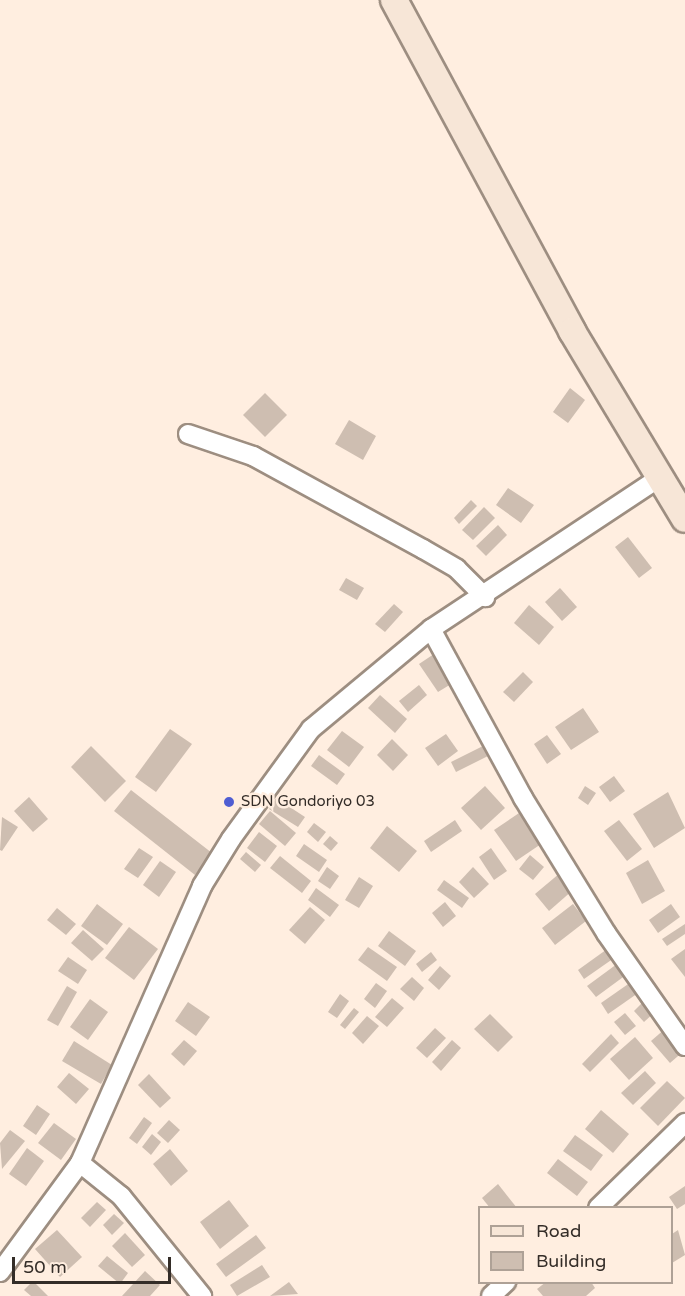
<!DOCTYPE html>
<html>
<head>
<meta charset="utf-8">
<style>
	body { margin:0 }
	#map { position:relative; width:685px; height:1296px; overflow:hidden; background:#ffeee0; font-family:"Varela Round",sans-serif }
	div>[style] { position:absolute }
	.building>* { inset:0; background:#cebeb1 }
	.roads { filter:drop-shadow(2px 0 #9d8e81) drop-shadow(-2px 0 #9d8e81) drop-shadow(0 2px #9d8e81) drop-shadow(0 -2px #9d8e81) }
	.street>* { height:18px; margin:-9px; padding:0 9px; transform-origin:9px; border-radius:9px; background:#fff }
	.secondary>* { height:26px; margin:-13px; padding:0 13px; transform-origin:13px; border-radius:13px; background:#f7e6d7 }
	.dots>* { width:16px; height:16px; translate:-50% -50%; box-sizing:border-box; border:3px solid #ffeee0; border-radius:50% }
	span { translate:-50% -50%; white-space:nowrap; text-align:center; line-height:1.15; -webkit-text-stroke:5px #ffeee0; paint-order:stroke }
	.poi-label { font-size:15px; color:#342d28 }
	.left { translate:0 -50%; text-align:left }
	.legend { position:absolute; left:478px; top:1206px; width:195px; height:78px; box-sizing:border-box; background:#ffeee0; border:2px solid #aea196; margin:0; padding:8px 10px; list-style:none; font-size:18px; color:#342d28 }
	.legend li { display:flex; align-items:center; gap:12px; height:30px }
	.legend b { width:30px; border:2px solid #aea196 }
	.scale { position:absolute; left:12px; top:1257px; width:159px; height:27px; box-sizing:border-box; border:3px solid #342d28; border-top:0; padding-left:8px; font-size:18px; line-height:21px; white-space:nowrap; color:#342d28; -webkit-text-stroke:4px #ffeee0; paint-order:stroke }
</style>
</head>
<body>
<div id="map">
	<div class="building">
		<div style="clip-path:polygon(570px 388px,585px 400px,568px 423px,553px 412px)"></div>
		<div style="clip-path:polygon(265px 393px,287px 415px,265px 437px,243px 415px)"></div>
		<div style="clip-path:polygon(349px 420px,376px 436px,363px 460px,335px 444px)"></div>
		<div style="clip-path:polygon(508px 488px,534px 505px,521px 523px,496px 505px)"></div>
		<div style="clip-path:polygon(471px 500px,477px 506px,459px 524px,454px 518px)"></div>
		<div style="clip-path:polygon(484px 507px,495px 518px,473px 540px,462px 530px)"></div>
		<div style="clip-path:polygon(498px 525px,507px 535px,486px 556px,476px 546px)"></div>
		<div style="clip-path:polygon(628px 537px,652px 568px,639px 578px,615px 547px)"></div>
		<div style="clip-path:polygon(346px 578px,364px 588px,357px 600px,339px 590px)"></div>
		<div style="clip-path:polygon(560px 588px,577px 607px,562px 621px,545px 602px)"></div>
		<div style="clip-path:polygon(394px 604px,403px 612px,385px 632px,375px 624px)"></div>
		<div style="clip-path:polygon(529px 605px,554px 627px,539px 645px,514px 623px)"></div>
		<div style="clip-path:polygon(437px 652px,456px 681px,438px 692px,419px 664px)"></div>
		<div style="clip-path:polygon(523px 672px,533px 682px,514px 702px,503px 692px)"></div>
		<div style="clip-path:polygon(419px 685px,427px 695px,408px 712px,399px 701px)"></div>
		<div style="clip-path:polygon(380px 695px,407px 719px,395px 733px,368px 708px)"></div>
		<div style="clip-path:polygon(583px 708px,599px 732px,571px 750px,555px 727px)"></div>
		<div style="clip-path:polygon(170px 729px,192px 744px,156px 792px,135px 777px)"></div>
		<div style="clip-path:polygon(342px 731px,364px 747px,349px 767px,327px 750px)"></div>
		<div style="clip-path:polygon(446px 734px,458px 751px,438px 766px,425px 748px)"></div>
		<div style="clip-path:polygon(547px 735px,561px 754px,547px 764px,534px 744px)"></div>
		<div style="clip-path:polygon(392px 739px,408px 755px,393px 771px,377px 755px)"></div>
		<div style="clip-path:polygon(91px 746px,126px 781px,105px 802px,71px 767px)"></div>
		<div style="clip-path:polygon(483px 746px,488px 756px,456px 772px,451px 762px)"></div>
		<div style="clip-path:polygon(319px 755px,345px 774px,337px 785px,311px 766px)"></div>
		<div style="clip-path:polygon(614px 776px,625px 791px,610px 802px,599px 787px)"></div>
		<div style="clip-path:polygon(485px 786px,505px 808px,481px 830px,461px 808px)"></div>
		<div style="clip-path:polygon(585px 786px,596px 793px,588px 805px,578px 798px)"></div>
		<div style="clip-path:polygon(131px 790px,212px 853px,195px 875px,114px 811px)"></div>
		<div style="clip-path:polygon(668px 792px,685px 828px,654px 848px,633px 814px)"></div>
		<div style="clip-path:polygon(29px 797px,48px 819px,33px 832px,14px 811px)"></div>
		<div style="clip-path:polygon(276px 798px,305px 817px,298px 827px,269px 809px)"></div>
		<div style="clip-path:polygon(270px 811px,296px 833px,285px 846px,259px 824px)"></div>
		<div style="clip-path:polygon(522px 811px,544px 842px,516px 861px,494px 830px)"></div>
		<div style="clip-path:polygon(2px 817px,18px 827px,2px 851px,0 850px)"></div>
		<div style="clip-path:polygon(455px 820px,462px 831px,431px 852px,424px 841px)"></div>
		<div style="clip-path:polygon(619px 820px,642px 849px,627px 861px,604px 831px)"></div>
		<div style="clip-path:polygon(314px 823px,326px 832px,318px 842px,307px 832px)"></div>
		<div style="clip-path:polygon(387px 826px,417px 851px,399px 872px,370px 848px)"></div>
		<div style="clip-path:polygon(259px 832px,277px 846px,265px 862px,247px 848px)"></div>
		<div style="clip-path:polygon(330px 836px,338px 843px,331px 851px,323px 844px)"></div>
		<div style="clip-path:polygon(304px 844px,327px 860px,319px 872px,296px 856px)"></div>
		<div style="clip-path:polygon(139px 848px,153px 857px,138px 878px,124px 869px)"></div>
		<div style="clip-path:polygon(491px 848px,507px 871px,494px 880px,479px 857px)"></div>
		<div style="clip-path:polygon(246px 852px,261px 865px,255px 872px,240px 859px)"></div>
		<div style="clip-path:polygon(530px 855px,544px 867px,533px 880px,519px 869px)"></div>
		<div style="clip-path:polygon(280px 856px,311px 881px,302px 893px,270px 868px)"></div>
		<div style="clip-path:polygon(648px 860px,665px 891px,642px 904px,626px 873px)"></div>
		<div style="clip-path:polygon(160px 861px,176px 872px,159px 897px,143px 885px)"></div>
		<div style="clip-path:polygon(327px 867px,339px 876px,330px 889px,318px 881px)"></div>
		<div style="clip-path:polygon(473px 867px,489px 884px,474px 898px,459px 882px)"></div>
		<div style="clip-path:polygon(560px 873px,573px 890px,549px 911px,535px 894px)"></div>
		<div style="clip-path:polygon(359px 877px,373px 886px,359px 908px,345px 900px)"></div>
		<div style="clip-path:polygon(444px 880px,469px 898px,462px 908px,437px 890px)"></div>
		<div style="clip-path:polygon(316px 888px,339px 905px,330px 917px,308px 900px)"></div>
		<div style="clip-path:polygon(445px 902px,456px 916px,443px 927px,432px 913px)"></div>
		<div style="clip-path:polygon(97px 904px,123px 924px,107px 945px,81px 926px)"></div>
		<div style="clip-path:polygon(573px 904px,586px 921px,555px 945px,542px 928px)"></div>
		<div style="clip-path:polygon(671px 904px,680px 917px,658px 933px,649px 920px)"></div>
		<div style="clip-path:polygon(310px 907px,325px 920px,305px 944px,289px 930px)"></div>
		<div style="clip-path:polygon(57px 908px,76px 924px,66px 935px,47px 920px)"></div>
		<div style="clip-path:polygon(685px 924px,685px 934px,667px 946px,662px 939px)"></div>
		<div style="clip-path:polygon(129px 927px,158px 949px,134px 980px,105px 958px)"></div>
		<div style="clip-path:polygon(83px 930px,104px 949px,92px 961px,71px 943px)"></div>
		<div style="clip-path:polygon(389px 931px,416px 951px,405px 966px,378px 946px)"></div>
		<div style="clip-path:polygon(368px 947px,397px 967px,387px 981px,358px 960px)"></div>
		<div style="clip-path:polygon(610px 947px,617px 956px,584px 979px,578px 970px)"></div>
		<div style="clip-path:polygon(685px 949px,685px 977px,671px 959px)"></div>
		<div style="clip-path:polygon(431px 952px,437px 960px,422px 972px,416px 964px)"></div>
		<div style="clip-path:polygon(68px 957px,87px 970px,78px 984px,58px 971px)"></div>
		<div style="clip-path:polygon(621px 961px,630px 972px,596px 997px,587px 986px)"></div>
		<div style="clip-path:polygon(440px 966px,451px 976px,439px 990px,428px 980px)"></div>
		<div style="clip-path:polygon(412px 977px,424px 988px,414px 1001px,400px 989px)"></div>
		<div style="clip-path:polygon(634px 980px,641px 991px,608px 1014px,601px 1003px)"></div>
		<div style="clip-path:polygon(376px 983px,387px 991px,375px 1008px,364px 999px)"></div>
		<div style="clip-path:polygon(67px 986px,77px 992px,58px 1026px,47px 1020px)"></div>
		<div style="clip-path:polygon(340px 994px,349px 1001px,337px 1018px,328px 1012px)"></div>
		<div style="clip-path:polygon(392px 998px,404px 1008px,387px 1027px,375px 1017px)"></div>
		<div style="clip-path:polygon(90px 999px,108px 1012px,88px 1040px,70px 1027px)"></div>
		<div style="clip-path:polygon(644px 1001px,655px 1012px,644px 1022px,634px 1011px)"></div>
		<div style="clip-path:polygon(188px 1002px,210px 1017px,196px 1036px,175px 1021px)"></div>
		<div style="clip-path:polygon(354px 1008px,359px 1012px,345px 1029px,340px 1025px)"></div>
		<div style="clip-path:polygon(625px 1013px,636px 1026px,625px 1035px,614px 1022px)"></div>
		<div style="clip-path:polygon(490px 1014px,513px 1037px,498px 1052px,474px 1029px)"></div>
		<div style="clip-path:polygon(367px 1016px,379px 1026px,363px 1044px,352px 1033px)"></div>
		<div style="clip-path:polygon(435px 1028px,446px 1038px,427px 1058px,416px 1048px)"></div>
		<div style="clip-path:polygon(666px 1028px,685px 1050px,670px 1063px,651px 1041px)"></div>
		<div style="clip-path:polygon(611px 1034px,619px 1043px,590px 1072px,582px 1064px)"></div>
		<div style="clip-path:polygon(635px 1037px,653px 1058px,629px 1080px,610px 1059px)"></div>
		<div style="clip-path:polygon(184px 1040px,197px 1051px,184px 1066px,171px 1054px)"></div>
		<div style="clip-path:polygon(452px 1040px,461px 1048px,441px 1071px,432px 1062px)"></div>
		<div style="clip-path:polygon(74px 1041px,112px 1065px,101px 1084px,62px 1061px)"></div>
		<div style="clip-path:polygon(645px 1071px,656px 1083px,633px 1105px,621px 1093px)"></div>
		<div style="clip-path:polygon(69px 1073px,89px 1089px,76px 1104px,57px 1087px)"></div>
		<div style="clip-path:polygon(149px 1074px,171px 1098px,160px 1108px,138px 1085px)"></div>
		<div style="clip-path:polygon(667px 1081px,685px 1098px,658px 1126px,640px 1108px)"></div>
		<div style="clip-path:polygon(37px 1105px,50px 1114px,36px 1135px,23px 1126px)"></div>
		<div style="clip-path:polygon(601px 1110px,629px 1134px,613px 1153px,585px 1129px)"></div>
		<div style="clip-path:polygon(144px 1117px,152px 1123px,137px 1144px,129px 1138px)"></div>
		<div style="clip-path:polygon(169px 1120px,180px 1130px,168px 1143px,157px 1133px)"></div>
		<div style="clip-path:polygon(54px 1123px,76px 1139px,61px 1160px,38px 1143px)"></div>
		<div style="clip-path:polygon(10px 1130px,25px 1141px,2px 1169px,0 1143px)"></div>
		<div style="clip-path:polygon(152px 1134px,161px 1142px,151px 1155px,142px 1147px)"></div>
		<div style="clip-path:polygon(575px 1135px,603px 1155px,591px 1171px,563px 1151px)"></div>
		<div style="clip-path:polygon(27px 1148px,44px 1161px,26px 1186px,9px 1174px)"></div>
		<div style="clip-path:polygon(170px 1149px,188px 1171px,171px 1186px,153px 1164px)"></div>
		<div style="clip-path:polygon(558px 1159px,588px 1182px,577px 1196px,547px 1173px)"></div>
		<div style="clip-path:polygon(498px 1184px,517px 1208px,490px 1208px,482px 1198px)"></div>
		<div style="clip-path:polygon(685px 1186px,685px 1204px,677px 1209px,669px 1197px)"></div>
		<div style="clip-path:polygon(229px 1200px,249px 1226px,220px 1249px,200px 1222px)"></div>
		<div style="clip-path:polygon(97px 1202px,106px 1210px,90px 1227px,81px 1218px)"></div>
		<div style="clip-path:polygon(114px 1214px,124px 1223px,112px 1235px,103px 1225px)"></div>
		<div style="clip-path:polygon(57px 1230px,82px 1257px,60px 1277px,35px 1249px)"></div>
		<div style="clip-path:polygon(678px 1230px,685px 1255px,672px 1263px,672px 1234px)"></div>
		<div style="clip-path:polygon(125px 1233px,145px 1255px,132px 1267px,112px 1246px)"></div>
		<div style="clip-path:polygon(256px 1235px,266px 1248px,226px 1277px,216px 1264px)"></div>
		<div style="clip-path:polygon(107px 1256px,128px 1273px,120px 1284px,98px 1266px)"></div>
		<div style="clip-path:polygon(262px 1265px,270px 1277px,237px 1296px,230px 1285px)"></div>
		<div style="clip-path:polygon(145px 1271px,160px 1285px,150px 1296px,122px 1296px)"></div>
		<div style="clip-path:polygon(33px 1281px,48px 1296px,31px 1296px,24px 1290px)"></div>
		<div style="clip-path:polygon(289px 1282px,298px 1294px,270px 1296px)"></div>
		<div style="clip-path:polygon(546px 1282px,591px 1282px,595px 1288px,586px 1296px,543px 1296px,537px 1289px)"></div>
	</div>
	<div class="roads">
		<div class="street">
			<div style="left:188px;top:434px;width:69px;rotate:18.7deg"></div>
			<div style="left:253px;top:456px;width:194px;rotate:28.7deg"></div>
			<div style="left:423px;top:549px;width:39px;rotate:30deg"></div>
			<div style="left:457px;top:569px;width:40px;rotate:45deg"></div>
			<div style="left:659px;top:478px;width:273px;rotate:146.5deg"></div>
			<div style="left:431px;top:629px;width:192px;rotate:61.4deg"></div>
			<div style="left:523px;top:798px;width:158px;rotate:58.4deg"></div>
			<div style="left:606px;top:933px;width:138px;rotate:55deg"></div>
			<div style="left:80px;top:1163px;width:53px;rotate:38.8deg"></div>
			<div style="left:121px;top:1196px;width:129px;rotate:51deg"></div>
			<div style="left:598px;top:1208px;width:122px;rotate:-44.3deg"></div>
			<div style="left:0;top:1272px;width:135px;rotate:-53.7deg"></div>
			<div style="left:80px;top:1163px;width:303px;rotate:-66.2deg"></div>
			<div style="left:202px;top:886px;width:55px;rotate:-58.3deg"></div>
			<div style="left:231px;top:839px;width:136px;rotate:-54deg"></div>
			<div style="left:311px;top:729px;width:156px;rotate:-39.8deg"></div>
			<div style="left:491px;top:1296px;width:21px;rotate:-43deg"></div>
		</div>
		<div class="secondary">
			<div style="left:394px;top:0;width:376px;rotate:61.7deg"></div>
			<div style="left:572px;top:331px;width:219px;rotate:59deg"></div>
		</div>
	</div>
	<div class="dots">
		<div style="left:229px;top:802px;background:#4f5dd2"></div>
	</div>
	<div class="poi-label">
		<span class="left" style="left:241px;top:802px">SDN Gondoriyo 03</span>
	</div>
	<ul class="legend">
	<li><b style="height:8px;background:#f7e6d7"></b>Road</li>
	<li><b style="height:16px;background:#cebeb1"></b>Building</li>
	</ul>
	<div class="scale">50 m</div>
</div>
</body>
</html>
